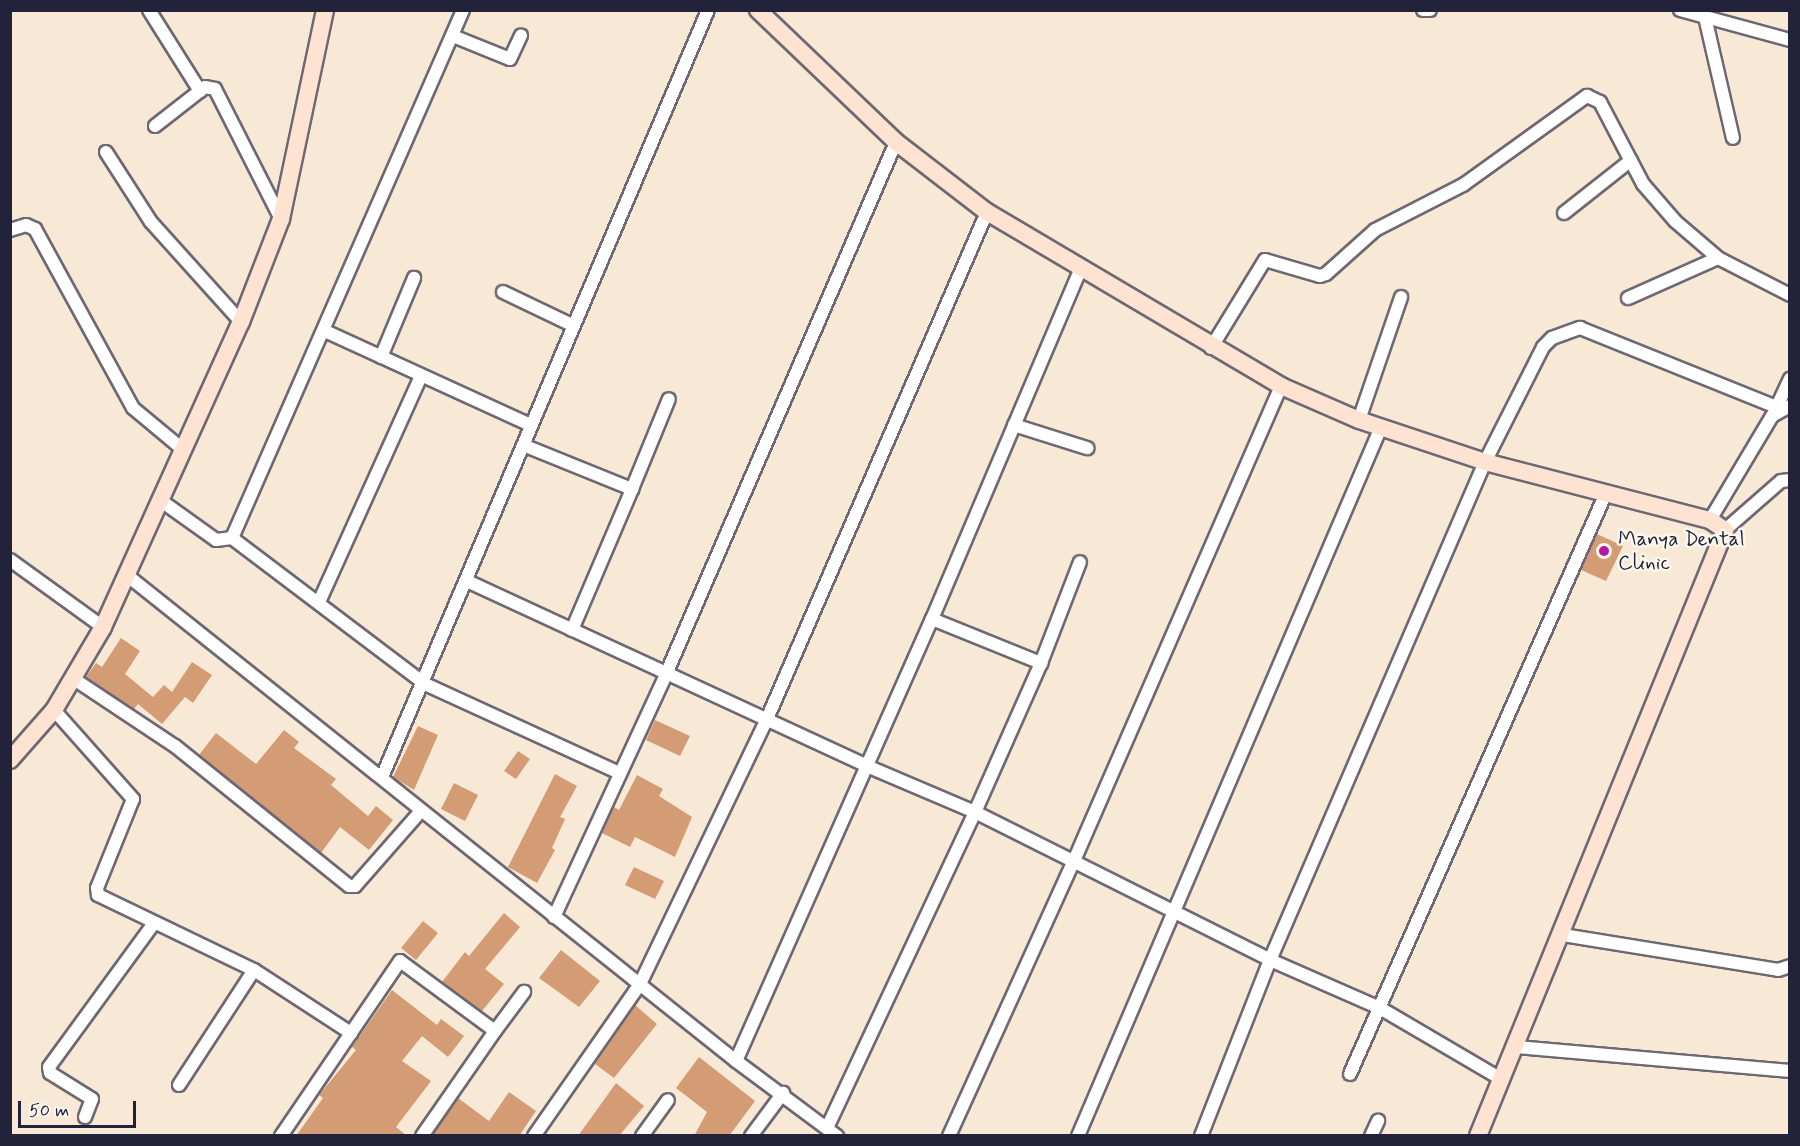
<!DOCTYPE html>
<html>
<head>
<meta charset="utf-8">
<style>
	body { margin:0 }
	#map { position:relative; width:1800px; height:1146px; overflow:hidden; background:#f8e9d6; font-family:Mynerve,sans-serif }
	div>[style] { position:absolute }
	.building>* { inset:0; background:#d49c75 }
	.roads { filter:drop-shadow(2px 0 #6d6871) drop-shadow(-2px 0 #6d6871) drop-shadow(0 2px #6d6871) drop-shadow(0 -2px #6d6871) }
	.street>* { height:12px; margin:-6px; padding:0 6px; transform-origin:6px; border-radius:6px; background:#fff }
	.secondary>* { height:16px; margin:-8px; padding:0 8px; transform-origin:8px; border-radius:8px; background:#fee3d2 }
	.dots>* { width:16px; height:16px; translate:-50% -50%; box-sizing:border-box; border:3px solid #fbf7ec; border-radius:50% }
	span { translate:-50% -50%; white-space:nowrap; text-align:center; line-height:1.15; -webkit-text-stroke:5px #fbf7ec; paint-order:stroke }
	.poi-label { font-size:21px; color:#22223b }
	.left { translate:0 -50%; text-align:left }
	.frame { position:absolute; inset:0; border:12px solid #22223b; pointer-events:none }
	.scale { position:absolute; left:18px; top:1101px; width:118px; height:27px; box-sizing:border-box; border:3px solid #22223b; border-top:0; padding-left:8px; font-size:18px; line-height:21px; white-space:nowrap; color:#22223b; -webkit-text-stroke:4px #fbf7ec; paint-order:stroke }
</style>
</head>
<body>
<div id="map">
	<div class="building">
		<div style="clip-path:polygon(1597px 534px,1623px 546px,1606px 581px,1581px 570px)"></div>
		<div style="clip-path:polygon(121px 638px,140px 651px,125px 674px,153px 697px,164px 685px,172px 692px,192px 662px,212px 675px,193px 703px,185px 697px,162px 724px,138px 704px,134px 709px,86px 677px,96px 663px,102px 667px)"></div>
		<div style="clip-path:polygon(655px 720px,690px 736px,680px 756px,646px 740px)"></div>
		<div style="clip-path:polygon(418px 726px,438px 735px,414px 790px,393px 777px)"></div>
		<div style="clip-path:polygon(284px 730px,299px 742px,294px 748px,336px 779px,331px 785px,368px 816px,376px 806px,393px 820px,369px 850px,340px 827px,321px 853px,199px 755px,216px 733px,256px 764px)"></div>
		<div style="clip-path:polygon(518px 751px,530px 759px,516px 779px,504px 771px)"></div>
		<div style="clip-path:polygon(555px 774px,577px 786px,560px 817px,565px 819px,552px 848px,555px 850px,537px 883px,508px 867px)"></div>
		<div style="clip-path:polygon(637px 775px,663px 789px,659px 796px,692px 817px,675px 857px,635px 837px,630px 847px,602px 833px,614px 807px,619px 810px)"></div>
		<div style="clip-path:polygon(454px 783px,478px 795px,465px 821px,441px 809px)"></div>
		<div style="clip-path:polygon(634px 867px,664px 881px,655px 899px,625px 885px)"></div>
		<div style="clip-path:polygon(504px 913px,520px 927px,485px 969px,504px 984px,482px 1011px,442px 982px,465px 952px,469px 956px)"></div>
		<div style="clip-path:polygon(423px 921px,438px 933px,416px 960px,401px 948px)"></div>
		<div style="clip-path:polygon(561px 950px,600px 981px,579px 1007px,539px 978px)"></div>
		<div style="clip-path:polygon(392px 990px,437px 1025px,441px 1019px,464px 1036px,448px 1057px,422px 1036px,402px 1061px,431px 1081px,396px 1127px,407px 1136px,296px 1136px,323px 1098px,319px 1095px,356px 1050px,352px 1047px)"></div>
		<div style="clip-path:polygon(635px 1005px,657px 1024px,614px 1078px,595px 1064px)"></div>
		<div style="clip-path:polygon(699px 1057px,755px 1101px,729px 1136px,694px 1136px,707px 1112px,676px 1088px)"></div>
		<div style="clip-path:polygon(616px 1083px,644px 1106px,619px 1136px,578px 1136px)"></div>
		<div style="clip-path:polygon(509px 1092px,536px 1111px,519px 1136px,432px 1136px,458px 1098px,489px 1121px)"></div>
	</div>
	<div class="roads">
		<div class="street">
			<div style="left:149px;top:10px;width:96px;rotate:57.8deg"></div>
			<div style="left:1423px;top:10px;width:7px"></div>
			<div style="left:1680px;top:10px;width:114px;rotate:15.3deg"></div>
			<div style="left:1705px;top:17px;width:124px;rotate:77deg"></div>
			<div style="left:453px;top:36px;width:61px;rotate:22deg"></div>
			<div style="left:510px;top:59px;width:26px;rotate:-65deg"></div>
			<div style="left:155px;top:126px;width:63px;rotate:-38deg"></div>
			<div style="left:205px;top:87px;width:10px;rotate:11deg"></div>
			<div style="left:215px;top:89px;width:146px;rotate:63.1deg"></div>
			<div style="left:106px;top:152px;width:83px;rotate:57.3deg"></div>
			<div style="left:151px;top:222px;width:135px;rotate:48deg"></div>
			<div style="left:1564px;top:213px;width:85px;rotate:-38.3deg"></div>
			<div style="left:10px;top:230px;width:17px;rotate:-17deg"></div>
			<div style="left:26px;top:225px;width:10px;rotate:24deg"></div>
			<div style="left:35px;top:229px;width:204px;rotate:61.3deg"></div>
			<div style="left:133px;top:408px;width:62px;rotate:39.8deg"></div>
			<div style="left:503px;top:292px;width:76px;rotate:25.6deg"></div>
			<div style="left:1628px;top:298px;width:98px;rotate:-24deg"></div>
			<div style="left:325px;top:331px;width:226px;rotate:24.6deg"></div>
			<div style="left:1211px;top:348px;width:103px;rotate:-58.5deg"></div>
			<div style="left:1265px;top:260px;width:57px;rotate:16.2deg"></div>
			<div style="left:1320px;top:276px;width:6px;rotate:-18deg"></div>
			<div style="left:1326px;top:274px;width:66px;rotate:-41.9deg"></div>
			<div style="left:1375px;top:230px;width:99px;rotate:-27.1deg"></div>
			<div style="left:1463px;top:185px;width:153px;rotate:-35.7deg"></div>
			<div style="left:1587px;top:96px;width:14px;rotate:25deg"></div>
			<div style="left:1600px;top:102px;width:93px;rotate:62.3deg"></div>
			<div style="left:1643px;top:184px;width:49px;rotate:49.1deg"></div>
			<div style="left:1675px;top:221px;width:57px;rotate:40.7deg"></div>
			<div style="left:1718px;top:258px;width:81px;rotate:27.2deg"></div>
			<div style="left:381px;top:357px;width:86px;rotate:-67.3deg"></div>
			<div style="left:1774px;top:413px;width:38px;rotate:-65deg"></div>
			<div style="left:1359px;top:420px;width:130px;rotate:-71.1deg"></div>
			<div style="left:1014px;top:425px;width:77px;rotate:17.5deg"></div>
			<div style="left:523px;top:445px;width:118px;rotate:22deg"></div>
			<div style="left:632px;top:489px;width:97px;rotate:-67.7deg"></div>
			<div style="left:160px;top:500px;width:69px;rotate:35.5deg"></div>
			<div style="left:216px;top:540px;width:16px;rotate:-7deg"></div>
			<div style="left:232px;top:538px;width:242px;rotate:37.1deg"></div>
			<div style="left:425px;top:684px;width:213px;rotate:24.6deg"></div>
			<div style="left:1710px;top:520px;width:121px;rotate:-59.2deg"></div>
			<div style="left:1772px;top:416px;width:21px;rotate:-29deg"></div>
			<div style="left:1725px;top:530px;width:74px;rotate:-41.2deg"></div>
			<div style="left:1781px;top:481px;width:9px;rotate:-6deg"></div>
			<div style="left:232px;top:538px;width:576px;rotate:-66.37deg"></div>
			<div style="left:10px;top:560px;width:115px;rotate:35.8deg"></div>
			<div style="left:128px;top:576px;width:778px;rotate:38.58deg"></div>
			<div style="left:736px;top:1061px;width:126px;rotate:36.6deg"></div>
			<div style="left:467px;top:581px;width:441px;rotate:24.8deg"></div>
			<div style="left:867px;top:766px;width:117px;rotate:23.1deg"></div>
			<div style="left:975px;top:812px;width:330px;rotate:26.6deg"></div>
			<div style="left:1270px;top:960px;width:120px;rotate:23.6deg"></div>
			<div style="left:1380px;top:1008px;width:140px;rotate:30.4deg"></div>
			<div style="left:319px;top:602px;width:248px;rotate:-65.7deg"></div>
			<div style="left:932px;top:619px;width:118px;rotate:22deg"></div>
			<div style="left:572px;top:630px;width:153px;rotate:-66.9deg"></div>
			<div style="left:74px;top:679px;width:121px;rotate:33.6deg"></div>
			<div style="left:175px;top:746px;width:223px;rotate:38.8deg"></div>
			<div style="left:349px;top:886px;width:6px"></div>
			<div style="left:355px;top:886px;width:100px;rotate:-48.7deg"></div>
			<div style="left:54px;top:710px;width:119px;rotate:48.4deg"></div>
			<div style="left:133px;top:799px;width:96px;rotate:112deg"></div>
			<div style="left:97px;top:888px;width:7px;rotate:82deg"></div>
			<div style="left:98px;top:895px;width:173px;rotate:25.7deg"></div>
			<div style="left:254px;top:970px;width:116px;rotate:33deg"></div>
			<div style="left:351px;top:1033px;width:125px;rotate:124.2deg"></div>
			<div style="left:382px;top:777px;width:833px;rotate:-66.97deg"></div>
			<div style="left:554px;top:917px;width:270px;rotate:-65.2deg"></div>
			<div style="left:667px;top:672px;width:577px;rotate:-66.63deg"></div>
			<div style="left:1563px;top:935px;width:218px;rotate:9.2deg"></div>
			<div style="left:1778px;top:970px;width:13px;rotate:-18deg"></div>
			<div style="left:351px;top:1033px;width:87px;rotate:-55.8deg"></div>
			<div style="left:400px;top:961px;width:118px;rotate:36.4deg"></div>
			<div style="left:495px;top:1031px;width:49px;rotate:-53.4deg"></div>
			<div style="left:1517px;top:1047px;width:274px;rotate:5deg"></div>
			<div style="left:736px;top:1061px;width:484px;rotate:-66.1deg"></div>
			<div style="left:932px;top:619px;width:379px;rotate:-67deg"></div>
			<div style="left:1350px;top:1074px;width:635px;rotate:-66.22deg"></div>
			<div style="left:179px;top:1085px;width:137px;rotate:-56.9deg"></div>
			<div style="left:85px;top:1117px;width:19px;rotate:-69deg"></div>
			<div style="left:92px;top:1099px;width:49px;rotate:-148.2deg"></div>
			<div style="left:50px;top:1073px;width:6px;rotate:-99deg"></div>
			<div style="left:49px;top:1067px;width:178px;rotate:-53.9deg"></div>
			<div style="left:827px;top:1128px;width:349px;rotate:-64.9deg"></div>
			<div style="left:975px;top:812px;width:163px;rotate:-66.1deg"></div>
			<div style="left:1041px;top:663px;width:108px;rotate:-68.9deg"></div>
			<div style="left:422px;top:1136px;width:128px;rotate:-55.2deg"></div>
			<div style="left:534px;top:1136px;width:185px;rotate:-55.1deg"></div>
			<div style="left:640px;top:984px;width:294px;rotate:-64.4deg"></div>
			<div style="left:767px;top:719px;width:553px;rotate:-66.54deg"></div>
			<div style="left:642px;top:1136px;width:44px;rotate:-54.2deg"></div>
			<div style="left:751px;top:1136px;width:54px;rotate:-53.3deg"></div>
			<div style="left:949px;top:1136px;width:300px;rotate:-65.6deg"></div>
			<div style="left:1073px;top:863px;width:520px;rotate:-66.44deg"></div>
			<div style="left:1078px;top:1136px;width:771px;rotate:-66.86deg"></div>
			<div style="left:1201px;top:1136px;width:189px;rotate:-68.6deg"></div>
			<div style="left:1270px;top:960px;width:542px;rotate:-66.65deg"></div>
			<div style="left:1485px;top:462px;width:129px;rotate:-63.2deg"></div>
			<div style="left:1543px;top:347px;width:13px;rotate:-45deg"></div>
			<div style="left:1552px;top:338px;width:30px;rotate:-20deg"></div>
			<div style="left:1580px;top:328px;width:212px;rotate:21.9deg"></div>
			<div style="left:1371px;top:1136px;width:17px;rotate:-65deg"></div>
		</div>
		<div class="secondary">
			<div style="left:758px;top:10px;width:191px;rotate:43.7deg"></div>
			<div style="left:896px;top:142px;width:115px;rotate:37.6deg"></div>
			<div style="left:987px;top:212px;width:342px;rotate:30.6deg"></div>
			<div style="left:1281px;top:386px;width:85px;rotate:23.6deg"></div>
			<div style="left:1359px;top:420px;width:133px;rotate:18.4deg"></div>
			<div style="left:1485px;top:462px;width:232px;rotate:14.5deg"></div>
			<div style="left:1710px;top:520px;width:18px;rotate:34deg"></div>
			<div style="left:1725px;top:530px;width:654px;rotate:112.18deg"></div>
			<div style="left:10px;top:760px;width:67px;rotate:-48.7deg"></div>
			<div style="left:54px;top:710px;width:96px;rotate:-59.4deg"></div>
			<div style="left:103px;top:627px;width:335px;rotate:-65.7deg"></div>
			<div style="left:241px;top:322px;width:110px;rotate:-68.8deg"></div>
			<div style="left:281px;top:219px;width:214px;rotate:-78.1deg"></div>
		</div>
	</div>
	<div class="dots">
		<div style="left:1604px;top:551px;background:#b5179e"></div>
	</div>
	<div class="poi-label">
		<span class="left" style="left:1618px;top:551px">Manya Dental<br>Clinic</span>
	</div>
	<div class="frame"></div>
	<div class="scale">50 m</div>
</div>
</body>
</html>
